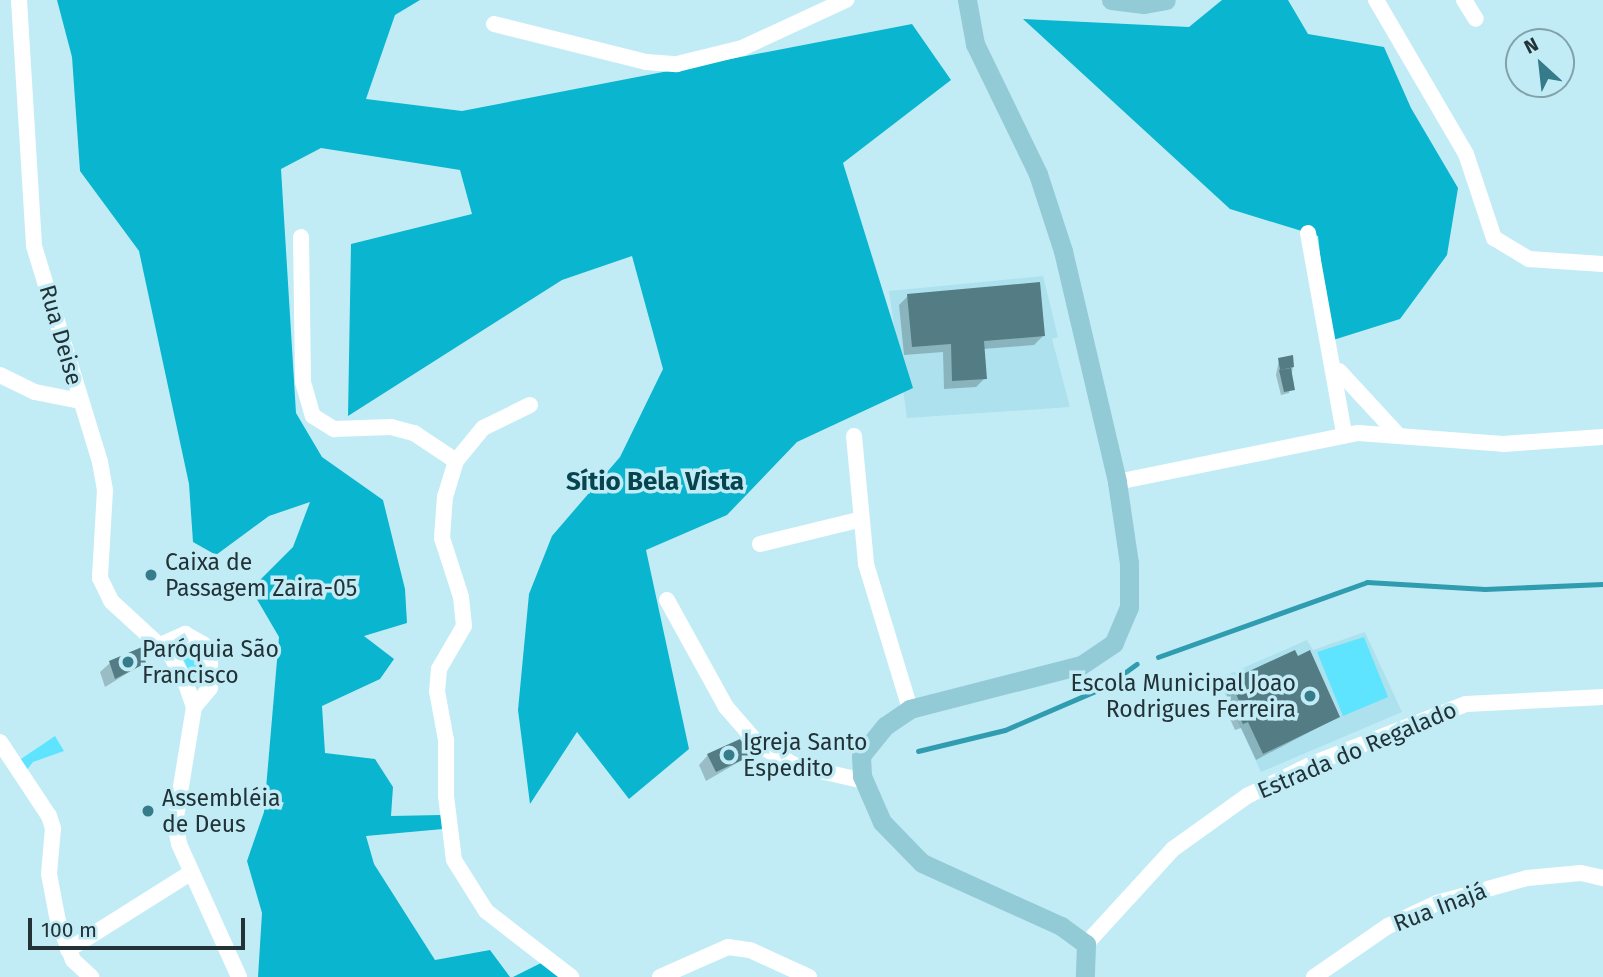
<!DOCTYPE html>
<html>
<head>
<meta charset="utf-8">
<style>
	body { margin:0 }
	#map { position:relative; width:1603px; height:977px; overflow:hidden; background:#c1ecf6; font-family:"Fira Sans",sans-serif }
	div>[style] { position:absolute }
	.built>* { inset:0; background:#ade1ed }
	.green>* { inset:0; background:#5fe4ff }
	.forest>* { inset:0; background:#0ab5cf }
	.shadow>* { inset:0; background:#0003 }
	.stream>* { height:4.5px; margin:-2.25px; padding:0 2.25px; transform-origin:2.25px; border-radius:2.25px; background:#309cb0 }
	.building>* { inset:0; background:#547c85 }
	.minor>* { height:16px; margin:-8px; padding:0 8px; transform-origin:8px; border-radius:8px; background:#fff }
	.major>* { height:19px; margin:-9.5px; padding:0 9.5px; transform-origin:9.5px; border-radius:9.5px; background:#92cbd6 }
	.dots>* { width:19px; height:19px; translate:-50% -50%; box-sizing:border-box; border:4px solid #c1ecf6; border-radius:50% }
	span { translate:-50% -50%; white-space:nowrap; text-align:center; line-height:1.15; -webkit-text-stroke:7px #c1ecf6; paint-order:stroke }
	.street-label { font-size:23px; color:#223236 }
	.poi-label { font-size:23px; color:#223236 }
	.left { translate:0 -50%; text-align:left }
	.right { translate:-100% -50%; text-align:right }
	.quarter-label { font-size:26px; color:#064550; font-weight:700 }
	.north { position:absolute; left:1505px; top:28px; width:70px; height:70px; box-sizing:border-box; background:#c1ecf6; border:2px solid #81a2a9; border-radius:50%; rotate:333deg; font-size:19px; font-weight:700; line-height:28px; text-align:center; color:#223236 }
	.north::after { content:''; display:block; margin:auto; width:24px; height:32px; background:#367b89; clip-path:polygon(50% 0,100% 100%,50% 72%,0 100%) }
	.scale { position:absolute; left:28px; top:918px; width:217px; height:32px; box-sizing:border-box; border:4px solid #223236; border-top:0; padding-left:9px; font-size:21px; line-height:24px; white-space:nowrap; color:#223236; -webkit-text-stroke:5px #c1ecf6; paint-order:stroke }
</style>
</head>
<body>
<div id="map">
	<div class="built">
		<div style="clip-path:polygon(1043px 276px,1058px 337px,1052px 339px,1070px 407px,907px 418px,889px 291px)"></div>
		<div style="clip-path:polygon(1365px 632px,1402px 712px,1261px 772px,1218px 679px,1307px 640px,1313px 650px)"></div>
	</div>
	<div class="green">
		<div style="clip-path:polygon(1364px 637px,1388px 697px,1343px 716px,1317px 652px)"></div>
		<div style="clip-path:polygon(192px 646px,199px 649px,204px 667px,197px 688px,181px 654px)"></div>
		<div style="clip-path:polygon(55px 736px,64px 751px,33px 762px,26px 771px,15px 763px)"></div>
	</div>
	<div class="forest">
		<div style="clip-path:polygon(57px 0,420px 0,395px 15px,366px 99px,462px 111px,912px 24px,951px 80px,843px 163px,913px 388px,797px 442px,727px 515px,646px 550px,689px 749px,629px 799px,577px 732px,530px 804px,518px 710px,529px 594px,552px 536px,620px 457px,663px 369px,632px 256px,562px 280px,348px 416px,351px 244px,472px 214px,460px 170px,321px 148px,281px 169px,296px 413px,322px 457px,383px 500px,405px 589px,407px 623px,364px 636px,394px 659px,380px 679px,322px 706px,325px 753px,375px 759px,393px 787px,391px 816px,441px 815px,443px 829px,366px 836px,374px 864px,435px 960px,490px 950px,510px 977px,258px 977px,262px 913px,247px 861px,264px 812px,279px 637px,251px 589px,293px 547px,310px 502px,269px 516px,216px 555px,193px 542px,189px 484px,139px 251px,80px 171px,72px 57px)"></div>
		<div style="clip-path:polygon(1222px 0,1288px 0,1308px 34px,1384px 47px,1411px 108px,1458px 188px,1447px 255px,1400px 319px,1330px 341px,1318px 236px,1230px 209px,1023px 19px,1189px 27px)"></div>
		<div style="clip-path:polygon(545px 961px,562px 977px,513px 977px)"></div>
	</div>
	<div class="shadow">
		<div style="clip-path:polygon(908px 296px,1043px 336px,1034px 345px,983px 349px,985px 378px,976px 387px,944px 389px,943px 352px,904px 355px,899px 305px)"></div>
		<div style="clip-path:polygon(1279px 360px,1293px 366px,1289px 393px,1281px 395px,1276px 375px)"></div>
		<div style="clip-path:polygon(140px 650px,144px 663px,105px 687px,100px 672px,110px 663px)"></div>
		<div style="clip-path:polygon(1231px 681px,1338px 717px,1256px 760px,1241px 728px,1235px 730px,1230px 719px,1235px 714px,1224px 688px)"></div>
		<div style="clip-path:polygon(708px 755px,749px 756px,706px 781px,699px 765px)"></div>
	</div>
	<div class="stream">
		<div style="left:1158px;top:657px;width:222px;rotate:-19.7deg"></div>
		<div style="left:1367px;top:582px;width:118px;rotate:3.4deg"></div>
		<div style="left:1485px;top:589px;width:118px;rotate:-2.4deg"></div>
		<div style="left:918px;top:751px;width:89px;rotate:-13.6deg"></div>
		<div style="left:1005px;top:730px;width:109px;rotate:-23.3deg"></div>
		<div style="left:1105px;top:687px;width:39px;rotate:-36deg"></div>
	</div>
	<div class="building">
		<div style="clip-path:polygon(1040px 282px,1045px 336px,984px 341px,987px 379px,952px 381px,951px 344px,912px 347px,907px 294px)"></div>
		<div style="clip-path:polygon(1293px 355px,1294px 367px,1280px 370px,1278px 358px)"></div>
		<div style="clip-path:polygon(1291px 368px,1295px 390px,1284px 392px,1279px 370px)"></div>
		<div style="clip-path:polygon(142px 647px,146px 663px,115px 679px,109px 661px)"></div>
		<div style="clip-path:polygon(1295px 650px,1298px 656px,1310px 650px,1340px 717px,1263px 754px,1248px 722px,1243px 724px,1236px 711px,1242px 708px,1230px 680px)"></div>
		<div style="clip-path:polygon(740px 739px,751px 756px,716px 772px,707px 754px)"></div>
	</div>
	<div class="minor">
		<div style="left:19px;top:0;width:246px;rotate:86.5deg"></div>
		<div style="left:34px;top:246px;width:226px;rotate:73deg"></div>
		<div style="left:100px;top:462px;width:28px;rotate:80deg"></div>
		<div style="left:105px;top:490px;width:88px;rotate:93.3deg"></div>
		<div style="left:100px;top:578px;width:25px;rotate:64deg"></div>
		<div style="left:111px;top:601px;width:83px;rotate:42.6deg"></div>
		<div style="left:172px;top:657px;width:30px;rotate:63deg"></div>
		<div style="left:186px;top:684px;width:24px;rotate:71deg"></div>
		<div style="left:194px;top:707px;width:118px;rotate:99.3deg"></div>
		<div style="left:175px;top:823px;width:21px;rotate:79deg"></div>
		<div style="left:179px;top:844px;width:146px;rotate:65.7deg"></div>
		<div style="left:1376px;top:0;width:178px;rotate:59.7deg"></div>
		<div style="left:1466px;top:154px;width:89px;rotate:71.6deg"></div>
		<div style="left:1494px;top:238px;width:41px;rotate:31deg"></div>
		<div style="left:1529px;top:259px;width:74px;rotate:3.9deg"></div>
		<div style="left:1464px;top:0;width:22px;rotate:58deg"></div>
		<div style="left:494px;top:24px;width:157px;rotate:14deg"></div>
		<div style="left:646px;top:62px;width:31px;rotate:4deg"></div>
		<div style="left:677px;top:64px;width:67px;rotate:-13.8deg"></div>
		<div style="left:742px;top:48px;width:115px;rotate:-24.8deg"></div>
		<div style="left:1308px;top:233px;width:204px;rotate:79.8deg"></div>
		<div style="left:301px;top:237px;width:145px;rotate:89.2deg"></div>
		<div style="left:303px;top:382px;width:35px;rotate:74deg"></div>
		<div style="left:313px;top:416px;width:25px;rotate:32deg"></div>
		<div style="left:334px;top:429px;width:57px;rotate:-2deg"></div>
		<div style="left:391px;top:427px;width:24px;rotate:15deg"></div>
		<div style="left:414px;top:433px;width:50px;rotate:33.7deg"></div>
		<div style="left:1339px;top:371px;width:87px;rotate:47.3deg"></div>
		<div style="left:0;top:375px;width:39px;rotate:26deg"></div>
		<div style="left:35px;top:392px;width:46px;rotate:11.3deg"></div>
		<div style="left:530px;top:405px;width:52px;rotate:153.9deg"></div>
		<div style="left:483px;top:428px;width:43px;rotate:129.3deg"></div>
		<div style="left:456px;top:461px;width:37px;rotate:107deg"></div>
		<div style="left:445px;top:496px;width:42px;rotate:94.1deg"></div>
		<div style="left:442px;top:538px;width:62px;rotate:72.1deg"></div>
		<div style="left:461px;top:597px;width:29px;rotate:84deg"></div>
		<div style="left:464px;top:626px;width:50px;rotate:120.2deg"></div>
		<div style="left:439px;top:669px;width:22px;rotate:95deg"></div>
		<div style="left:437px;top:691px;width:50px;rotate:79.6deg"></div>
		<div style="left:446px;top:740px;width:56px;rotate:90deg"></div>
		<div style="left:446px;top:796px;width:64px;rotate:82.9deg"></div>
		<div style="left:454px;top:860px;width:60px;rotate:57.9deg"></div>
		<div style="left:486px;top:911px;width:108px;rotate:37.8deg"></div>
		<div style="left:854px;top:436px;width:129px;rotate:84.6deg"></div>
		<div style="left:866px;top:564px;width:152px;rotate:73.1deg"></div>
		<div style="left:1117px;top:482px;width:246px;rotate:-11.5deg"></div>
		<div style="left:1358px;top:433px;width:145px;rotate:4.3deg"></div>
		<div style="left:1503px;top:444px;width:100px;rotate:-4deg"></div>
		<div style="left:760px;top:544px;width:101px;rotate:-13.8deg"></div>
		<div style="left:667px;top:600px;width:122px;rotate:61.1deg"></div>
		<div style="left:726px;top:707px;width:50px;rotate:49deg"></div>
		<div style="left:759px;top:745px;width:40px;rotate:29.7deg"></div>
		<div style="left:794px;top:765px;width:72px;rotate:12.9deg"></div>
		<div style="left:158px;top:646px;width:30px;rotate:-24deg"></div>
		<div style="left:185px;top:634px;width:21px;rotate:29deg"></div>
		<div style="left:203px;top:644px;width:13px;rotate:58deg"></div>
		<div style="left:210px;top:655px;width:33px;rotate:90deg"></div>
		<div style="left:210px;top:688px;width:25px;rotate:130deg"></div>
		<div style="left:0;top:742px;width:89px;rotate:56.5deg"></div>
		<div style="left:49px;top:816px;width:13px;rotate:72deg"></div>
		<div style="left:53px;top:828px;width:46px;rotate:95deg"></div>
		<div style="left:49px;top:874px;width:48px;rotate:79.2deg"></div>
		<div style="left:58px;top:921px;width:42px;rotate:69deg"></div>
		<div style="left:73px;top:960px;width:25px;rotate:43deg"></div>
		<div style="left:1086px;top:944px;width:129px;rotate:-47.5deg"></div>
		<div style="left:1173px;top:849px;width:91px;rotate:-35.6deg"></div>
		<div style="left:1247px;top:796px;width:72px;rotate:-26.2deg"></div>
		<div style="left:1312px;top:764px;width:165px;rotate:-21.3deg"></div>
		<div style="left:1466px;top:704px;width:137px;rotate:-2.9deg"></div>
		<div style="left:68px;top:950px;width:146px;rotate:-32.2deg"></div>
		<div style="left:660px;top:977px;width:74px;rotate:-23.8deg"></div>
		<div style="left:728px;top:947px;width:22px;rotate:8deg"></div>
		<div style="left:750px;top:950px;width:65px;rotate:24.6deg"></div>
		<div style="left:1314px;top:977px;width:90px;rotate:-34.6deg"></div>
		<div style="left:1388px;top:926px;width:54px;rotate:-25.1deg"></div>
		<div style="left:1437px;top:903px;width:93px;rotate:-15.5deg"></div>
		<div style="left:1527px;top:878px;width:54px;rotate:-5.3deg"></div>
		<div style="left:1581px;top:873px;width:23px;rotate:13deg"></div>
	</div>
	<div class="major">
		<div style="left:967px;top:0;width:45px;rotate:79.7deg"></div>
		<div style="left:975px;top:44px;width:144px;rotate:64.1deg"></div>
		<div style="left:1038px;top:174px;width:81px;rotate:72deg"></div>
		<div style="left:1063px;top:251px;width:237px;rotate:76.8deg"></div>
		<div style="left:1117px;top:482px;width:82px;rotate:81.6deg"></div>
		<div style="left:1129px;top:563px;width:44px;rotate:90deg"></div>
		<div style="left:1129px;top:607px;width:39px;rotate:113deg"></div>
		<div style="left:1114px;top:643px;width:40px;rotate:146deg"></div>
		<div style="left:1081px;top:665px;width:177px;rotate:165.6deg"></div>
		<div style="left:910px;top:709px;width:30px;rotate:146deg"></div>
		<div style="left:885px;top:726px;width:38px;rotate:129deg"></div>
		<div style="left:861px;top:756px;width:20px;rotate:87deg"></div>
		<div style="left:862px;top:776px;width:50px;rotate:66.5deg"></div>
		<div style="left:882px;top:822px;width:57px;rotate:45.7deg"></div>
		<div style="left:922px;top:863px;width:153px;rotate:24.4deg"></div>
		<div style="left:1061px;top:926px;width:31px;rotate:36deg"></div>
		<div style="left:1086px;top:944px;width:33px;rotate:92deg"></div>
		<div style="left:1111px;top:0;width:33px;rotate:7deg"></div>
		<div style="left:1144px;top:4px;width:22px;rotate:-10deg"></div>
	</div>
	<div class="dots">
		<div style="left:151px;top:575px;background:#367b89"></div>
		<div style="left:128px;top:662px;background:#367b89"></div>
		<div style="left:1310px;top:696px;background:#367b89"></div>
		<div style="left:729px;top:755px;background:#367b89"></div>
		<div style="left:148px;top:811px;background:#367b89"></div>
	</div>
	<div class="street-label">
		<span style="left:61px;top:335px;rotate:74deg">Rua Deise</span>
		<span style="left:1357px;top:750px;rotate:-23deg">Estrada do Regalado</span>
		<span style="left:1440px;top:907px;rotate:-21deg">Rua Inajá</span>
	</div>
	<div class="poi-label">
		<span class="left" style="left:165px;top:575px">Caixa de<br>Passagem Zaira-05</span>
		<span class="left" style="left:142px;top:662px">Paróquia São<br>Francisco</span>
		<span class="right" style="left:1296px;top:696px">Escola Municipal Joao<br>Rodrigues Ferreira</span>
		<span class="left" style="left:743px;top:755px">Igreja Santo<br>Espedito</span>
		<span class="left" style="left:162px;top:811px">Assembléia<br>de Deus</span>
	</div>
	<div class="quarter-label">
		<span style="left:655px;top:482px">Sítio Bela Vista</span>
	</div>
	<div class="north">N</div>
	<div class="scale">100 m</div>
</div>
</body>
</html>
